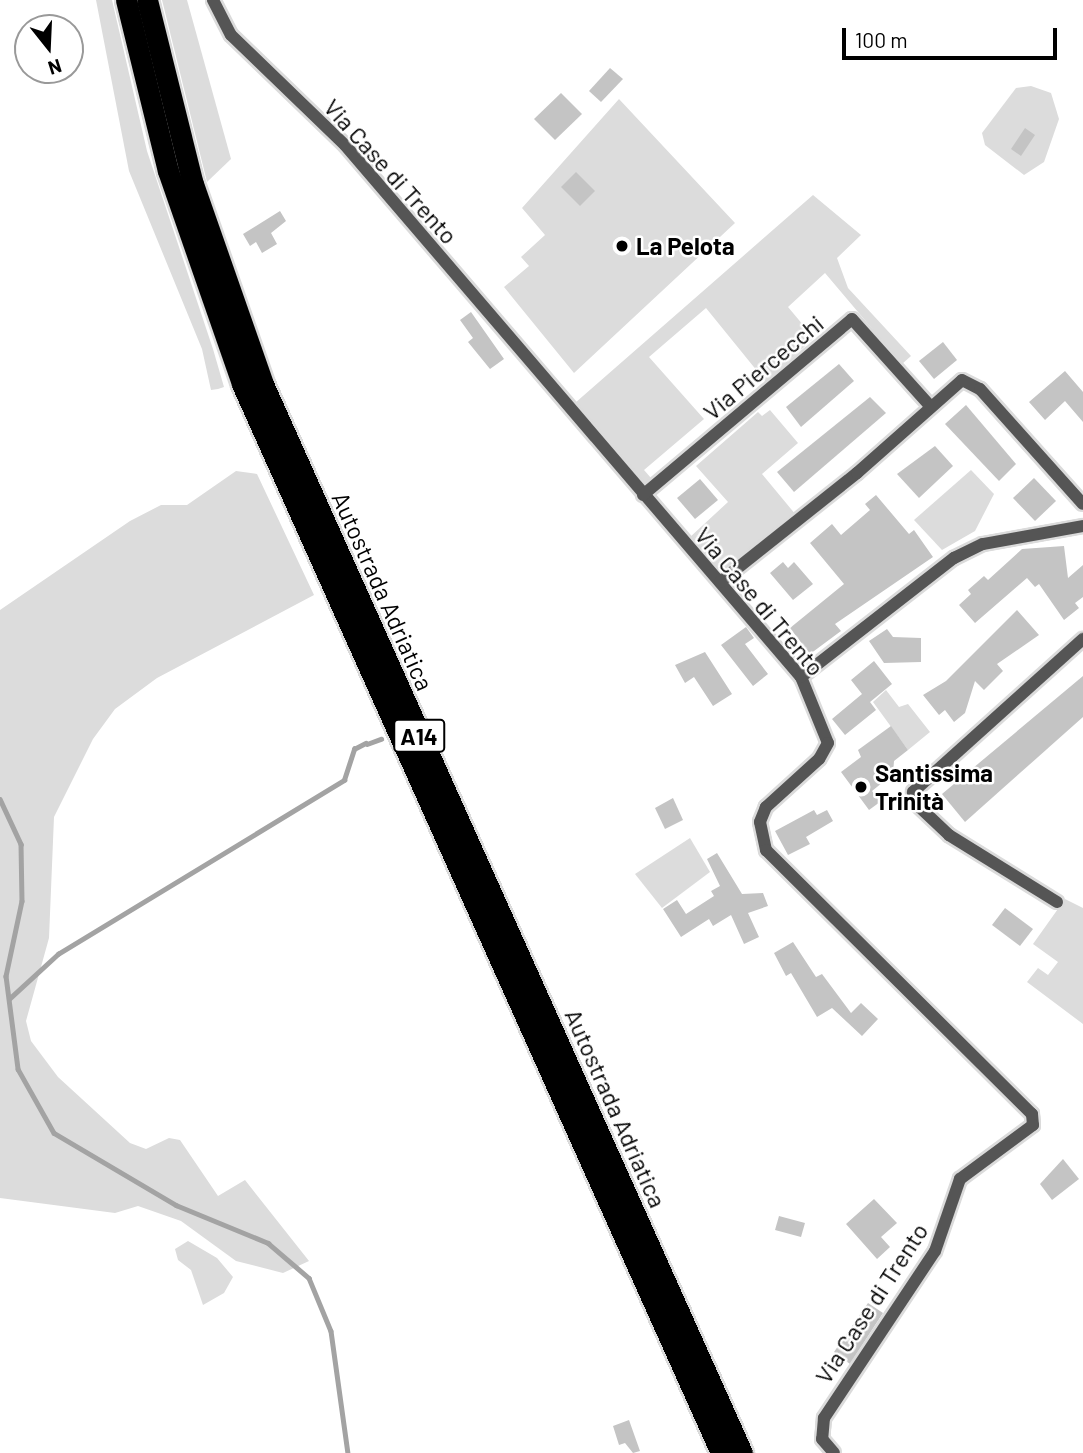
<!DOCTYPE html>
<html>
<head>
<meta charset="utf-8">
<style>
	body { margin:0 }
	#map { position:relative; width:1083px; height:1453px; overflow:hidden; background:#fff; font-family:Barlow,sans-serif }
	div>[style] { position:absolute }
	.green>* { inset:0; background:#dcdcdc }
	.stream>* { height:4.5px; margin:-2.25px; padding:0 2.25px; transform-origin:2.25px; border-radius:2.25px; background:#a3a3a3 }
	.building>* { inset:0; background:#c4c4c4 }
	.roads { filter:drop-shadow(2px 0 #dbdbdb) drop-shadow(-2px 0 #dbdbdb) drop-shadow(0 2px #dbdbdb) drop-shadow(0 -2px #dbdbdb) }
	.street>* { height:12px; margin:-6px; padding:0 6px; transform-origin:6px; border-radius:6px; background:#555 }
	.highway>* { height:21px; margin:-10.5px; padding:0 10.5px; transform-origin:10.5px; border-radius:10.5px; background:#000 }
	.dots>* { width:19px; height:19px; translate:-50% -50%; box-sizing:border-box; border:4px solid #fff; border-radius:50% }
	span { translate:-50% -50%; white-space:nowrap; text-align:center; line-height:1.15; -webkit-text-stroke:5px #fff; paint-order:stroke }
	.shield-label span { padding:2px 5px; background:#fff; border:2px solid; border-radius:5px; -webkit-text-stroke-width:0 }
	.shield-label { font-size:23px; color:#000; font-weight:700 }
	.street-label { font-size:24px; color:#000 }
	.poi-label { font-size:24px; color:#000; font-weight:700 }
	.left { translate:0 -50%; text-align:left }
	.north { position:absolute; left:14px; top:14px; width:70px; height:70px; box-sizing:border-box; background:#fff; border:2px solid #999; border-radius:50%; rotate:162deg; font-size:19px; font-weight:700; line-height:28px; text-align:center; color:#000 }
	.north::after { content:''; display:block; margin:auto; width:24px; height:32px; background:#000; clip-path:polygon(50% 0,100% 100%,50% 72%,0 100%) }
	.scale { position:absolute; left:842px; top:28px; width:215px; height:32px; box-sizing:border-box; border:4px solid #000; border-top:0; padding-left:9px; font-size:21px; line-height:24px; white-space:nowrap; color:#000; -webkit-text-stroke:5px #fff; paint-order:stroke }
</style>
</head>
<body>
<div id="map">
	<div class="green">
		<div style="clip-path:polygon(96px 0,112px 0,147px 151px,213px 349px,224px 387px,218px 389px,211px 390px,202px 349px,129px 171px)"></div>
		<div style="clip-path:polygon(162px 0,187px 0,231px 159px,207px 182px)"></div>
		<div style="clip-path:polygon(1031px 86px,1051px 93px,1059px 119px,1044px 162px,1024px 175px,985px 145px,982px 133px,1016px 88px)"></div>
		<div style="clip-path:polygon(619px 99px,735px 223px,574px 373px,504px 287px,529px 266px,521px 257px,545px 235px,522px 208px)"></div>
		<div style="clip-path:polygon(813px 195px,861px 235px,837px 258px,848px 288px,911px 356px,902px 364px,825px 273px,788px 307px,814px 338px,766px 382px,706px 308px,649px 357px,704px 419px,644px 470px,651px 478px,642px 487px,575px 403px)"></div>
		<div style="clip-path:polygon(770px 410px,798px 443px,762px 474px,796px 515px,723px 575px,689px 538px,728px 502px,696px 466px,758px 412px,762px 416px)"></div>
		<div style="clip-path:polygon(971px 470px,994px 494px,975px 531px,942px 550px,914px 520px)"></div>
		<div style="clip-path:polygon(236px 471px,257px 474px,314px 595px,157px 678px,115px 709px,93px 739px,54px 817px,49px 938px,26px 1021px,31px 1041px,58px 1077px,130px 1143px,146px 1149px,169px 1138px,180px 1140px,218px 1196px,245px 1180px,309px 1261px,283px 1273px,236px 1261px,181px 1221px,138px 1206px,115px 1213px,0 1198px,0 610px,130px 521px,161px 505px,187px 505px)"></div>
		<div style="clip-path:polygon(886px 690px,899px 707px,908px 704px,930px 732px,908px 750px,873px 702px)"></div>
		<div style="clip-path:polygon(690px 838px,710px 872px,662px 908px,635px 874px)"></div>
		<div style="clip-path:polygon(1065px 899px,1083px 908px,1083px 1024px,1027px 982px,1038px 968px,1048px 975px,1058px 962px,1033px 944px)"></div>
		<div style="clip-path:polygon(188px 1241px,217px 1258px,233px 1277px,224px 1293px,203px 1305px,191px 1270px,178px 1260px,175px 1249px)"></div>
	</div>
	<div class="stream">
		<div style="left:367px;top:744px;width:15px;rotate:-20deg"></div>
		<div style="left:0;top:799px;width:50px;rotate:65deg"></div>
		<div style="left:21px;top:844px;width:57px;rotate:89deg"></div>
		<div style="left:22px;top:901px;width:77px;rotate:102deg"></div>
		<div style="left:6px;top:976px;width:94px;rotate:82.6deg"></div>
		<div style="left:18px;top:1069px;width:73px;rotate:60.6deg"></div>
		<div style="left:54px;top:1133px;width:142px;rotate:30.5deg"></div>
		<div style="left:176px;top:1205px;width:100px;rotate:22.4deg"></div>
		<div style="left:268px;top:1243px;width:54px;rotate:40.5deg"></div>
		<div style="left:309px;top:1278px;width:57px;rotate:67.5deg"></div>
		<div style="left:331px;top:1331px;width:123px;rotate:82.1deg"></div>
		<div style="left:9px;top:999px;width:67px;rotate:-42.6deg"></div>
		<div style="left:58px;top:954px;width:335px;rotate:-31.3deg"></div>
		<div style="left:344px;top:780px;width:33px;rotate:-72deg"></div>
		<div style="left:354px;top:749px;width:13px;rotate:-27deg"></div>
	</div>
	<div class="building">
		<div style="clip-path:polygon(610px 68px,623px 79px,601px 102px,589px 91px)"></div>
		<div style="clip-path:polygon(561px 93px,582px 114px,555px 140px,534px 119px)"></div>
		<div style="clip-path:polygon(1025px 128px,1035px 135px,1021px 156px,1011px 149px)"></div>
		<div style="clip-path:polygon(576px 172px,595px 191px,580px 206px,561px 187px)"></div>
		<div style="clip-path:polygon(280px 211px,286px 221px,271px 233px,277px 244px,262px 253px,256px 242px,250px 246px,243px 234px)"></div>
		<div style="clip-path:polygon(471px 312px,504px 359px,490px 369px,468px 342px,473px 338px,460px 320px)"></div>
		<div style="clip-path:polygon(943px 342px,957px 360px,934px 379px,919px 361px)"></div>
		<div style="clip-path:polygon(839px 364px,854px 381px,801px 427px,786px 407px)"></div>
		<div style="clip-path:polygon(1065px 371px,1083px 392px,1083px 422px,1065px 401px,1045px 420px,1029px 402px)"></div>
		<div style="clip-path:polygon(870px 397px,886px 413px,794px 492px,777px 472px)"></div>
		<div style="clip-path:polygon(966px 405px,1016px 464px,999px 481px,945px 424px)"></div>
		<div style="clip-path:polygon(935px 446px,953px 466px,919px 498px,897px 474px)"></div>
		<div style="clip-path:polygon(1034px 478px,1056px 501px,1035px 521px,1013px 498px)"></div>
		<div style="clip-path:polygon(700px 479px,718px 500px,695px 519px,677px 498px)"></div>
		<div style="clip-path:polygon(876px 495px,909px 534px,914px 530px,933px 557px,835px 624px,841px 631px,810px 654px,790px 628px,844px 584px,810px 543px,832px 524px,841px 535px,870px 510px,865px 504px)"></div>
		<div style="clip-path:polygon(1064px 546px,1068px 578px,1083px 565px,1083px 597px,1075px 603px,1079px 608px,1064px 620px,1039px 584px,1035px 587px,1027px 578px,975px 623px,959px 605px,971px 594px,968px 590px,984px 576px,988px 580px,1022px 549px)"></div>
		<div style="clip-path:polygon(783px 562px,788px 568px,794px 562px,813px 584px,793px 600px,770px 573px)"></div>
		<div style="clip-path:polygon(1017px 610px,1039px 635px,997px 664px,1003px 671px,984px 690px,975px 681px,965px 713px,954px 722px,945px 710px,939px 715px,923px 695px,946px 681px)"></div>
		<div style="clip-path:polygon(746px 627px,754px 638px,745px 644px,768px 674px,753px 686px,721px 645px)"></div>
		<div style="clip-path:polygon(887px 629px,893px 637px,921px 638px,921px 662px,884px 663px,869px 641px)"></div>
		<div style="clip-path:polygon(705px 652px,732px 694px,713px 706px,694px 677px,685px 683px,675px 665px)"></div>
		<div style="clip-path:polygon(874px 661px,892px 684px,870px 702px,876px 710px,845px 735px,832px 719px,862px 694px,851px 680px)"></div>
		<div style="clip-path:polygon(1083px 676px,1083px 717px,965px 822px,942px 794px)"></div>
		<div style="clip-path:polygon(891px 726px,908px 750px,894px 761px,893px 774px,872px 791px,880px 802px,869px 810px,841px 772px,861px 757px,858px 750px)"></div>
		<div style="clip-path:polygon(673px 798px,683px 820px,665px 829px,655px 808px)"></div>
		<div style="clip-path:polygon(814px 810px,817px 815px,827px 810px,833px 821px,806px 837px,810px 844px,788px 855px,775px 831px)"></div>
		<div style="clip-path:polygon(717px 853px,742px 894px,763px 893px,768px 906px,748px 913px,759px 937px,744px 944px,731px 915px,713px 926px,709px 919px,681px 937px,663px 909px,677px 900px,686px 914px,714px 896px,711px 891px,720px 886px,707px 859px)"></div>
		<div style="clip-path:polygon(1005px 908px,1033px 929px,1020px 946px,992px 925px)"></div>
		<div style="clip-path:polygon(793px 942px,816px 977px,822px 974px,851px 1013px,861px 1003px,878px 1019px,862px 1036px,832px 1008px,817px 1017px,791px 973px,786px 976px,774px 953px)"></div>
		<div style="clip-path:polygon(1063px 1159px,1079px 1179px,1052px 1200px,1040px 1184px)"></div>
		<div style="clip-path:polygon(874px 1199px,897px 1223px,881px 1237px,890px 1247px,877px 1259px,846px 1224px)"></div>
		<div style="clip-path:polygon(779px 1216px,805px 1223px,801px 1237px,775px 1230px)"></div>
		<div style="clip-path:polygon(868px 1303px,883px 1313px,850px 1364px,834px 1352px)"></div>
		<div style="clip-path:polygon(629px 1420px,640px 1451px,633px 1453px,625px 1443px,619px 1445px,613px 1426px)"></div>
	</div>
	<div class="roads">
		<div class="street">
			<div style="left:213px;top:0;width:39px;rotate:63deg"></div>
			<div style="left:231px;top:35px;width:158px;rotate:44deg"></div>
			<div style="left:345px;top:145px;width:701px;rotate:49.4deg"></div>
			<div style="left:801px;top:677px;width:71px;rotate:67.8deg"></div>
			<div style="left:828px;top:743px;width:18px;rotate:119deg"></div>
			<div style="left:819px;top:759px;width:72px;rotate:137.8deg"></div>
			<div style="left:766px;top:807px;width:16px;rotate:112deg"></div>
			<div style="left:760px;top:822px;width:29px;rotate:78deg"></div>
			<div style="left:766px;top:850px;width:375px;rotate:44.8deg"></div>
			<div style="left:1032px;top:1114px;width:11px;rotate:85deg"></div>
			<div style="left:1033px;top:1125px;width:91px;rotate:143.5deg"></div>
			<div style="left:960px;top:1179px;width:76px;rotate:109.1deg"></div>
			<div style="left:935px;top:1251px;width:201px;rotate:123.6deg"></div>
			<div style="left:824px;top:1418px;width:21px;rotate:95deg"></div>
			<div style="left:822px;top:1439px;width:18px;rotate:49deg"></div>
			<div style="left:643px;top:495px;width:273px;rotate:-40.1deg"></div>
			<div style="left:852px;top:319px;width:117px;rotate:48.1deg"></div>
			<div style="left:720px;top:582px;width:175px;rotate:-38.5deg"></div>
			<div style="left:857px;top:473px;width:140px;rotate:-41.5deg"></div>
			<div style="left:962px;top:380px;width:20px;rotate:27deg"></div>
			<div style="left:980px;top:389px;width:154px;rotate:48.2deg"></div>
			<div style="left:801px;top:677px;width:194px;rotate:-37.9deg"></div>
			<div style="left:954px;top:558px;width:32px;rotate:-26deg"></div>
			<div style="left:983px;top:544px;width:102px;rotate:-10.2deg"></div>
			<div style="left:1057px;top:902px;width:127px;rotate:-148.2deg"></div>
			<div style="left:949px;top:835px;width:50px;rotate:-136.6deg"></div>
			<div style="left:913px;top:801px;width:9px;rotate:-90deg"></div>
			<div style="left:913px;top:792px;width:229px;rotate:-42deg"></div>
		</div>
		<div class="highway">
			<div style="left:126px;top:0;width:176px;rotate:76.2deg"></div>
			<div style="left:168px;top:171px;width:225px;rotate:70.8deg"></div>
			<div style="left:242px;top:384px;width:1171px;rotate:65.86deg"></div>
			<div style="left:147px;top:0;width:190px;rotate:76deg"></div>
			<div style="left:193px;top:184px;width:212px;rotate:70.7deg"></div>
			<div style="left:263px;top:384px;width:1171px;rotate:65.86deg"></div>
		</div>
	</div>
	<div class="dots">
		<div style="left:622px;top:246px;background:#000"></div>
		<div style="left:861px;top:787px;background:#000"></div>
	</div>
	<div class="shield-label">
		<span style="left:419px;top:736px">A14</span>
	</div>
	<div class="street-label">
		<span style="left:391px;top:171px;rotate:48deg">Via Case di Trento</span>
		<span style="left:763px;top:367px;rotate:-40deg">Via Piercecchi</span>
		<span style="left:383px;top:591px;rotate:66deg">Autostrada Adriatica</span>
		<span style="left:760px;top:601px;rotate:50deg">Via Case di Trento</span>
		<span style="left:616px;top:1108px;rotate:66deg">Autostrada Adriatica</span>
		<span style="left:871px;top:1303px;rotate:-57deg">Via Case di Trento</span>
	</div>
	<div class="poi-label">
		<span class="left" style="left:636px;top:246px">La Pelota</span>
		<span class="left" style="left:875px;top:787px">Santissima<br>Trinità</span>
	</div>
	<div class="north">N</div>
	<div class="scale">100 m</div>
</div>
</body>
</html>
